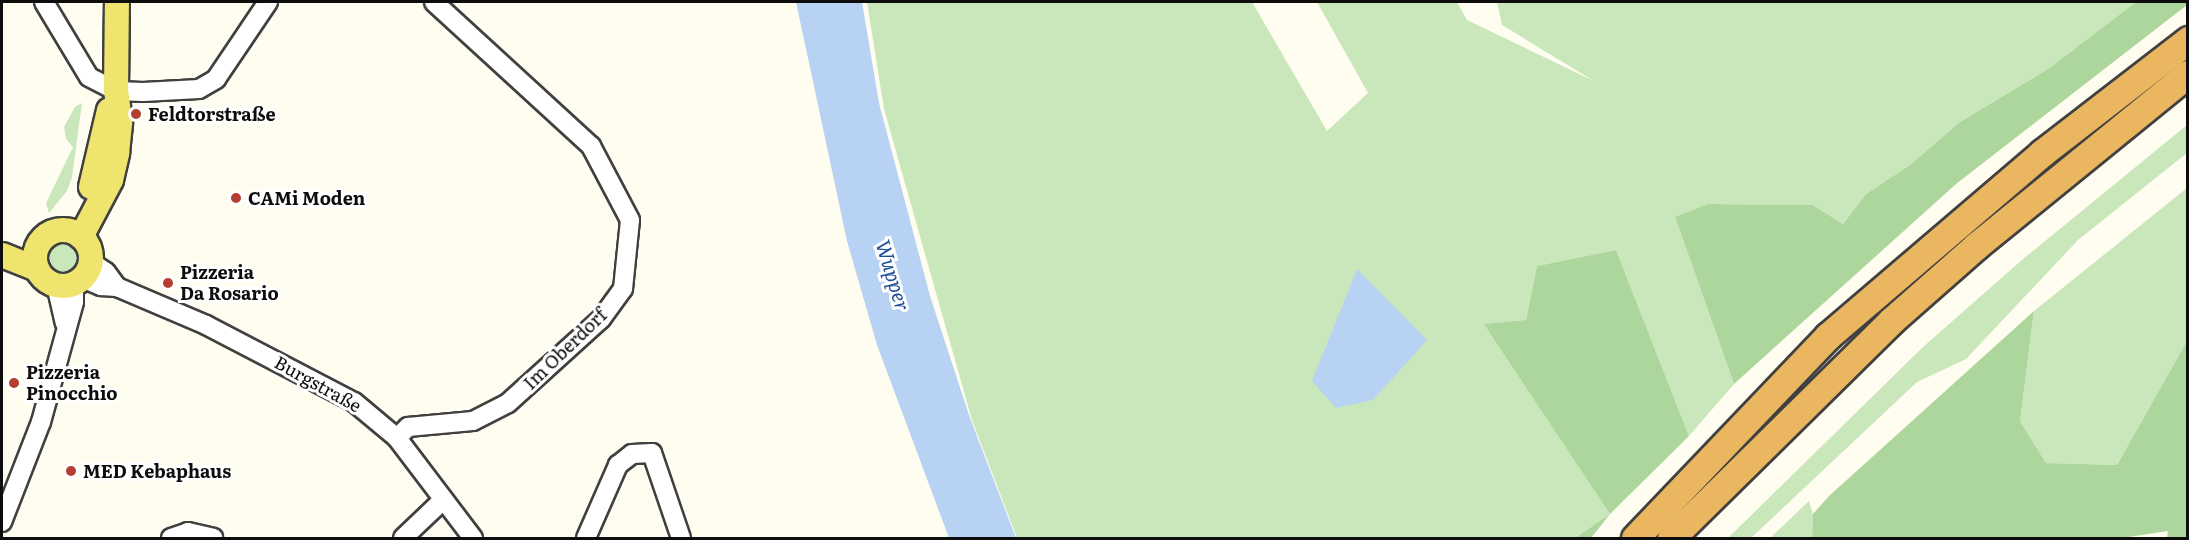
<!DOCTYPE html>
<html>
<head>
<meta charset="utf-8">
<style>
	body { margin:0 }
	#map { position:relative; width:2189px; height:540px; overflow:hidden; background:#fefdef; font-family:Literata,serif }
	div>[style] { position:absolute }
	.green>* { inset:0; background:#cae6bb }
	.round { border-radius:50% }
	.forest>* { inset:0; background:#acd69b }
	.water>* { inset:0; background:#b7d2f2 }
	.roads { filter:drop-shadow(2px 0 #404040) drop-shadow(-2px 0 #404040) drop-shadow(0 2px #404040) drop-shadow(0 -2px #404040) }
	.minor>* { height:18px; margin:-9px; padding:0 9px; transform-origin:9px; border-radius:9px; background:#fff }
	.major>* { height:24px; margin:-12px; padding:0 12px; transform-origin:12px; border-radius:12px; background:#efe46e }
	.major>.ring { margin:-12px; padding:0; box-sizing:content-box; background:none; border:24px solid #efe46e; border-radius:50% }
	.highway>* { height:27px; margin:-13.5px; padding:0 13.5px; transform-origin:13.5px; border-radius:13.5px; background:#eab660 }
	.dots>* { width:16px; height:16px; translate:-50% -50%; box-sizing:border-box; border:3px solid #fff; border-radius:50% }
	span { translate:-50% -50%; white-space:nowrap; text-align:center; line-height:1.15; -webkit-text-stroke:6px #fff; paint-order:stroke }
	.poi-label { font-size:18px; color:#0d0d0d; font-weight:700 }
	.left { translate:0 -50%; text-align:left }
	.street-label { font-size:18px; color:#0d0d0d }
	.water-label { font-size:20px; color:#1f4f96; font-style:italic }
	.frame { position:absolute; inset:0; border:3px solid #0d0d0d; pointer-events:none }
</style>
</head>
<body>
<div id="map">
	<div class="green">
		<div style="clip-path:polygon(867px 2px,1252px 2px,1327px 131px,1368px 93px,1317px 2px,1457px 2px,1467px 20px,1594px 81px,1502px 25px,1497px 2px,2136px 2px,2048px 69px,1960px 122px,1910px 165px,1866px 194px,1843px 224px,1813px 205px,1709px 204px,1675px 217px,1734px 384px,1689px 436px,1616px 250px,1537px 266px,1526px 320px,1485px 324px,1610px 514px,1575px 538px,1017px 538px,972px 420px,884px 109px)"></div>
		<div style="clip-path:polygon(82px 103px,72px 177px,67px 191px,49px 213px,46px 203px,73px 147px,66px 139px,64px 127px,75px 107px)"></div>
		<div style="clip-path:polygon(2187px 125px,2187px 153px,2078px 240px,1966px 359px,1917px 382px,1751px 538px,1728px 538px,1923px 347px,2023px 259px)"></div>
		<div style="clip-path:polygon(2187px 188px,2187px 341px,2117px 465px,2046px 463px,2020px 421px,2034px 311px)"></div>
		<div class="round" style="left:48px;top:243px;width:30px;height:30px"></div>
		<div style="clip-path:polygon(1809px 501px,1813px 514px,1812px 538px,1770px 538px)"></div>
	</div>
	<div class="forest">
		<div style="clip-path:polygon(2136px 2px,2187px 2px,2187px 5px,1956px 184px,1734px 384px,1675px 217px,1708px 204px,1813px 205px,1843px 224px,1866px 194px,1910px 165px,1960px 122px,2048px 69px)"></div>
		<div style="clip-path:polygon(1616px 250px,1689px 436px,1610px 514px,1591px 538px,1575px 538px,1610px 514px,1484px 324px,1526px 320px,1537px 266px)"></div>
		<div style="clip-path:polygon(2034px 311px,2020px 421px,2046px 463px,2117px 465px,2187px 341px,2187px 538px,2167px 538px,2168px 531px,2122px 538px,1812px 538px,1813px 514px,1829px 496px)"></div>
	</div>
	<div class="water">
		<div style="clip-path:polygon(796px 2px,862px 2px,879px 103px,930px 296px,970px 418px,1016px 538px,949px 538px,877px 345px,847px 241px)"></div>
		<div style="clip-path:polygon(1357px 269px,1427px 340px,1373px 400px,1336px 408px,1312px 381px)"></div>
	</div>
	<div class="roads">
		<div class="minor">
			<div style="left:44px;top:2px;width:87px;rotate:59deg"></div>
			<div style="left:89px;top:77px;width:30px;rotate:27deg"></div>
			<div style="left:116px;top:91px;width:27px;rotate:2deg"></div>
			<div style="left:143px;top:92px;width:56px;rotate:-3.1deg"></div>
			<div style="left:199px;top:89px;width:20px;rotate:-30deg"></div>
			<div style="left:216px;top:79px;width:93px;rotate:-56deg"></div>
			<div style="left:90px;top:261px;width:19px;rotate:35deg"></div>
			<div style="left:106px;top:272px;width:19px;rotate:54deg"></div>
			<div style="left:82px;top:278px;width:21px;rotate:23deg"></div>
			<div style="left:101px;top:286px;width:16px;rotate:4deg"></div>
			<div style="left:117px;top:287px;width:97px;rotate:23.1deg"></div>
			<div style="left:206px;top:325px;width:167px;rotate:27.5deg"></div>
			<div style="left:354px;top:402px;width:56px;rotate:39.9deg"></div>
			<div style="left:397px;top:438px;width:126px;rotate:52.8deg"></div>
			<div style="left:56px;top:285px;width:39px;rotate:77deg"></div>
			<div style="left:397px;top:438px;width:16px;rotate:-45deg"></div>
			<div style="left:408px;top:427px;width:65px;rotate:-5.3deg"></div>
			<div style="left:473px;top:421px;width:39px;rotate:-27deg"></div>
			<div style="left:508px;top:403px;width:125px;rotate:-42.1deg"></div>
			<div style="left:601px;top:319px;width:37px;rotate:-54deg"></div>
			<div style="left:623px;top:289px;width:69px;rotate:-84.2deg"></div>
			<div style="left:630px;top:220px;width:84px;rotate:-117.8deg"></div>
			<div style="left:591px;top:146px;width:213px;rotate:-137.5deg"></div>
			<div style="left:2px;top:522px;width:107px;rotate:-68.7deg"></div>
			<div style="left:41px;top:422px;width:124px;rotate:-74.6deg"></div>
			<div style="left:74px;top:302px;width:17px;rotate:-90deg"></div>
			<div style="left:171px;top:538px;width:18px;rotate:-19deg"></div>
			<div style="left:188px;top:532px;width:26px;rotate:13deg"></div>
			<div style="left:403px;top:538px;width:55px;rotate:-43.5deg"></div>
			<div style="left:586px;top:538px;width:80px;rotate:-66.3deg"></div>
			<div style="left:618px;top:465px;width:18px;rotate:-38deg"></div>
			<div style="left:632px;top:454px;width:20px;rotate:-3deg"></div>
			<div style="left:652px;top:453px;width:90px;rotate:71.2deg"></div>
		</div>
		<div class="major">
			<div style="left:91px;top:187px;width:79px;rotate:-76.8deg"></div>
			<div class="ring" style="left:35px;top:230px;width:32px;height:32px"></div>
			<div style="left:81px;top:237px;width:64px;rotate:-62.2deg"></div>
			<div style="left:111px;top:180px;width:28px;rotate:-77deg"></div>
			<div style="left:117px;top:153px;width:31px;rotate:-84deg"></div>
			<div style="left:120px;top:122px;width:31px;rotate:-97deg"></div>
			<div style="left:116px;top:91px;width:89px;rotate:-89.4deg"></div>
			<div style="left:2px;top:255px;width:38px;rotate:22deg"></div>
		</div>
		<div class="highway">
			<div style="left:1635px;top:538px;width:279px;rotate:-46.3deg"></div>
			<div style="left:1828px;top:336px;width:282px;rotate:-40.5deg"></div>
			<div style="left:2042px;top:153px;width:185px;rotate:-37.7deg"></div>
			<div style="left:1671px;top:538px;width:309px;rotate:-44.6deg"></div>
			<div style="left:1891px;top:321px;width:113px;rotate:-41.4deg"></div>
			<div style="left:1976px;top:246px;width:273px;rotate:-39.1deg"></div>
		</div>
	</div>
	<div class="dots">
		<div style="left:136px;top:114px;background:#b43e2f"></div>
		<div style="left:236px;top:198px;background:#b43e2f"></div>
		<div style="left:168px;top:283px;background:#b43e2f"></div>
		<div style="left:14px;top:383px;background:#b43e2f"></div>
		<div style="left:71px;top:471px;background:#b43e2f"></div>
	</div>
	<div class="poi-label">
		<span class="left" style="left:148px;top:114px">Feldtorstraße</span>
		<span class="left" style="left:248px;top:198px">CAMi Moden</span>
		<span class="left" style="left:180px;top:283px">Pizzeria<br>Da Rosario</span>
		<span class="left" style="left:26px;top:383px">Pizzeria<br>Pinocchio</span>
		<span class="left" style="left:83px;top:471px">MED Kebaphaus</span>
	</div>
	<div class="street-label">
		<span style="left:565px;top:349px;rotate:-44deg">Im Oberdorf</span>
		<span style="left:318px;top:384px;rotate:29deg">Burgstraße</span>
	</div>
	<div class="water-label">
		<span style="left:894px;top:275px;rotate:73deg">Wupper</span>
	</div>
	<div class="frame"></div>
</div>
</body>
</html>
